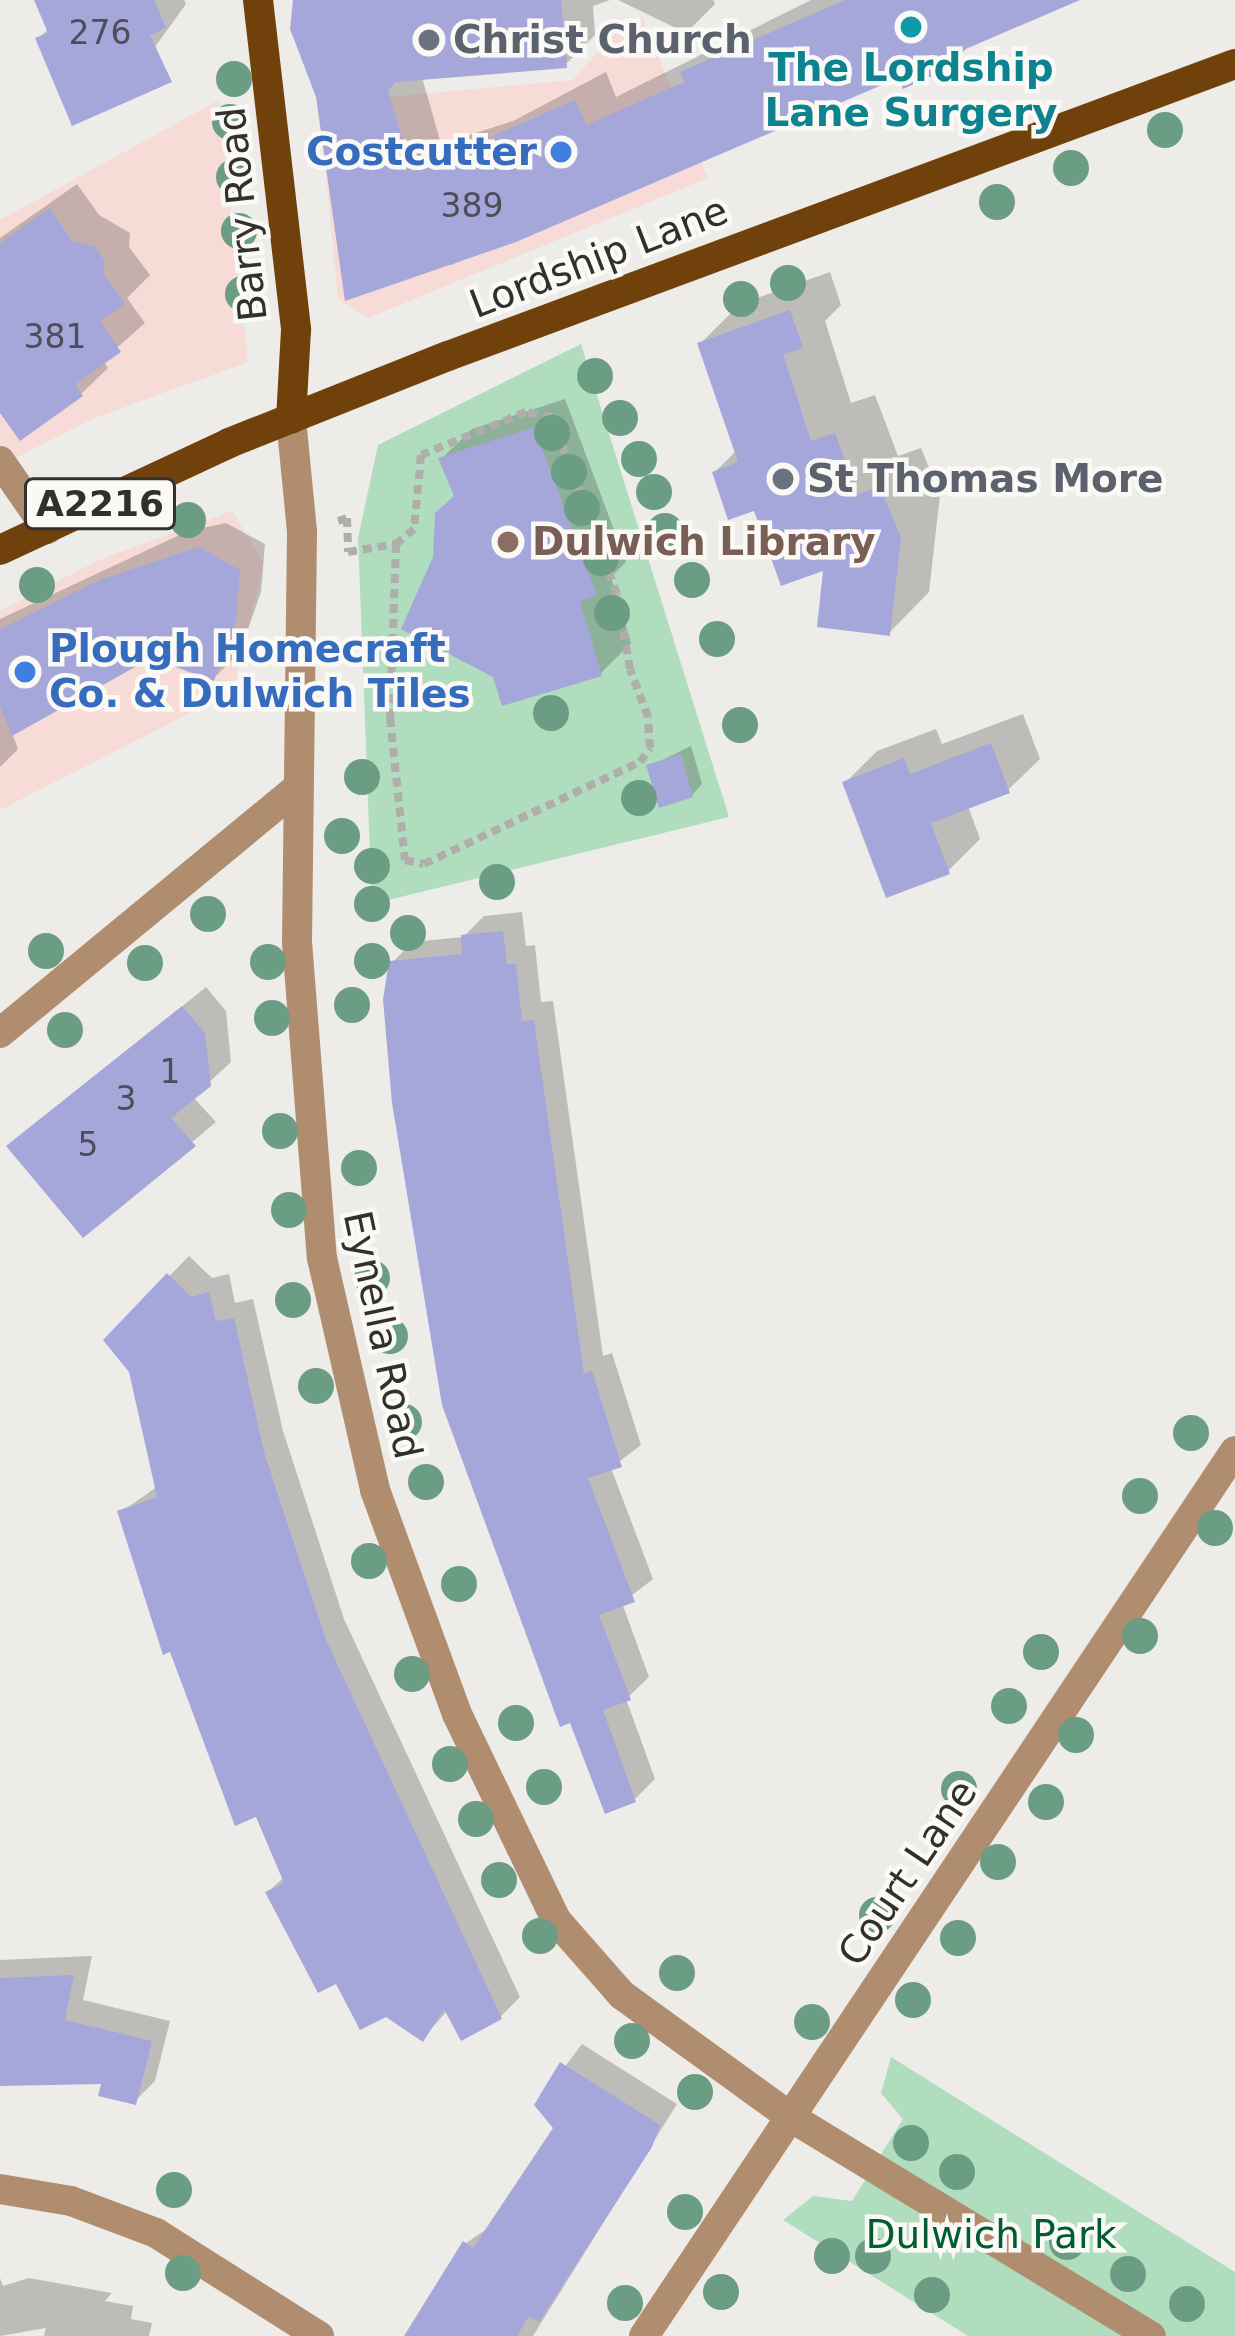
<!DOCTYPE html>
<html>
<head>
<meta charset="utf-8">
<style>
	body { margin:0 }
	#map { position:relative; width:1235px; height:2336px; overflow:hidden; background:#edece8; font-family:"DejaVu Sans",sans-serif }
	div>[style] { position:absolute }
	.commercial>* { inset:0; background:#f6dbd7 }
	.green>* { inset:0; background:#afddbe }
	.shadow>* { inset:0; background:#0003 }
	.building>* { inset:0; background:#a5a7da }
	.path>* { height:8px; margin-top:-4px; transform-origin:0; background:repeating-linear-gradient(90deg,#afaeab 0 9px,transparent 0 15px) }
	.minor>* { height:30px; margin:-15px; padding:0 15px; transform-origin:15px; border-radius:15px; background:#b08d6e }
	.major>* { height:30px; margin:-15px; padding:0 15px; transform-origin:15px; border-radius:15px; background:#71410b }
	.trees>* { width:36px; height:36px; margin:-18px; border-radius:50%; background:#6b9d84 }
	.dots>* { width:33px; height:33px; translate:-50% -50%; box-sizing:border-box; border:6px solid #faf9f5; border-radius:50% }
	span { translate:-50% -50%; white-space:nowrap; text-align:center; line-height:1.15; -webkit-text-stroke:9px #faf9f5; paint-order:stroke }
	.number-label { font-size:33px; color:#4e4e5a }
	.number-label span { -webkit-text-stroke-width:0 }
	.shield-label span { padding:3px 9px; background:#faf9f5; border:3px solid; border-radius:9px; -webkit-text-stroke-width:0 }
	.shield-label { font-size:36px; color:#31302f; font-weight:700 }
	.worship-label { font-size:39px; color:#5b616d; font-weight:700 }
	.left { translate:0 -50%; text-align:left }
	.culture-label { font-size:39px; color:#0d838f; font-weight:700 }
	.shop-label { font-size:39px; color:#366cbe; font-weight:700 }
	.right { translate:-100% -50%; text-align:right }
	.street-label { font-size:39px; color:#31302f }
	.education-label { font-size:39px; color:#785e54; font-weight:700 }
	.park-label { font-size:39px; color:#005c32 }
</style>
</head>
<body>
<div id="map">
	<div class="commercial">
		<div style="clip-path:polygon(642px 17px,708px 178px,368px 318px,338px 299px,319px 103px,573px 80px,619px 28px)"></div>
		<div style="clip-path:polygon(219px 100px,248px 362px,92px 419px,0 466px,0 220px)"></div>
		<div style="clip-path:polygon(232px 511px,264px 563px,233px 691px,0 810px,0 611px,99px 560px)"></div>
	</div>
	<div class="green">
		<div style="clip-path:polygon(581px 344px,729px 817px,372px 904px,358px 538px,378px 445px)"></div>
		<div style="clip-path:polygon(891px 2057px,1235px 2272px,1235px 2336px,968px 2336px,783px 2220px,813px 2196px,852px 2201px,903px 2119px,881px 2093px)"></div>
	</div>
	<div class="shadow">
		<div style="clip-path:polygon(38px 0,184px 0,186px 4px,155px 47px,38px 39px,49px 28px)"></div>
		<div style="clip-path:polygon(296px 0,610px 0,593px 6px,595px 35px,565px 65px,422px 77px,441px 144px,513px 121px,606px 72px,616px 97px,811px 0,1079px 0,971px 44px,950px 65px,900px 74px,451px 265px,319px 96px)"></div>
		<div style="clip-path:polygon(618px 0,713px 0,715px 4px,686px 33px)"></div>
		<div style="clip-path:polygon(77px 184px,99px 215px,130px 233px,129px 247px,150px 275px,127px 298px,145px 323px,103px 360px,108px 368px,81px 394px,0 408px,0 238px)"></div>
		<div style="clip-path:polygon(830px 272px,841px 305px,825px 321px,851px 403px,875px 395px,898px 456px,921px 448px,940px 495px,929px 592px,889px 633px,827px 567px,715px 472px,737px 450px,700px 344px,740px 304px)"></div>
		<div style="clip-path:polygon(565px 399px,626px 562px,611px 577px,631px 643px,600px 674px,496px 675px,436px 558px,457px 495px,441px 459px,472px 429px)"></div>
		<div style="clip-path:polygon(226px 523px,265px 544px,261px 592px,240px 652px,214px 678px,151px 655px,12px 733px,18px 749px,0 767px,0 619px,188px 531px)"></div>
		<div style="clip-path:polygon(1023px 714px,1040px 759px,1008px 790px,968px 806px,980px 839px,948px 871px,845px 783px,877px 751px,936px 729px,942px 744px)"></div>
		<div style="clip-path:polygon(691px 746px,702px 784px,692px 795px,650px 766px)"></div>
		<div style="clip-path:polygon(522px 912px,526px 946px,535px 945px,541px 1002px,553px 1001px,603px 1356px,612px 1353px,641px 1445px,611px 1468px,653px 1579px,622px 1603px,649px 1677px,626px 1699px,655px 1779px,635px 1799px,572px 1719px,562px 1723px,444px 1404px,392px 963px,412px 942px,463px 937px,484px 916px)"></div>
		<div style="clip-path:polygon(206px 987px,226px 1011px,231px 1062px,193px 1097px,216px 1122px,83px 1234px,10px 1146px)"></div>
		<div style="clip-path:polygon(189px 1256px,212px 1278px,229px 1274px,235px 1303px,253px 1299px,283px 1431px,344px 1619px,520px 1997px,500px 2017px,448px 2010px,423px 2038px,338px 1980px,268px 1892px,285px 1876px,121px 1512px,158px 1486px,132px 1371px,107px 1340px)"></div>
		<div style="clip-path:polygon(92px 1956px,83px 2000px,170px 2021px,155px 2081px,135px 2101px,105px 2080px,0 2083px,0 1960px)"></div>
		<div style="clip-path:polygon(582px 2044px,677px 2104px,533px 2336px,422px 2336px,466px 2243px,490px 2227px,556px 2127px,537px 2104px)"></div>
		<div style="clip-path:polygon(0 2278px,3px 2286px,29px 2278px,112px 2293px,105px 2301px,133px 2306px,131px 2319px,152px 2323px,149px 2336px,44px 2336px,46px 2328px,0 2336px)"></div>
	</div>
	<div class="building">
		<div style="clip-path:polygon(34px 0,154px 0,166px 28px,150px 35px,172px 82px,72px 126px,35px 38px,48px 33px)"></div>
		<div style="clip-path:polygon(293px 0,561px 0,567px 68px,396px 82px,388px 90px,412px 172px,497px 144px,493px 136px,575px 100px,586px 125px,684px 82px,680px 72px,845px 0,1080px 0,947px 57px,952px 67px,903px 89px,898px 78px,516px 242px,345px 301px,316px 97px,290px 29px)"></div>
		<div style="clip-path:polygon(50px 208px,72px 241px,95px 247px,104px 260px,104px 274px,125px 304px,100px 321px,121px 352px,75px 384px,83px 396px,20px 441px,0 413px,0 243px)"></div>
		<div style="clip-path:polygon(790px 310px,803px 348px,783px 354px,811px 441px,835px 433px,857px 494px,880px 487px,901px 537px,890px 636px,817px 627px,823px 571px,781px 586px,754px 511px,728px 520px,712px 472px,738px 462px,697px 343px)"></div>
		<div style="clip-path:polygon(534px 427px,597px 595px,580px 601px,602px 676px,502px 706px,493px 677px,401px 629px,433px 557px,435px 513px,454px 496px,438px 458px)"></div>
		<div style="clip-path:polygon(199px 547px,240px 570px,236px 620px,214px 681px,151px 658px,12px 736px,0 706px,0 629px,100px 580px)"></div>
		<div style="clip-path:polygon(991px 743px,1010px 793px,931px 823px,950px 874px,886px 898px,842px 782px,904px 758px,910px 774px)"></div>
		<div style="clip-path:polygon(681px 754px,693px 797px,659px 808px,646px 765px)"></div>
		<div style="clip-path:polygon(503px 931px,507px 964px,516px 964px,522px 1021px,534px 1020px,584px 1374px,592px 1371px,622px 1467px,588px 1478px,635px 1602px,599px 1615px,631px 1700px,603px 1710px,636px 1802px,605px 1814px,570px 1723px,560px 1727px,442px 1405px,392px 1103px,383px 1000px,389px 961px,462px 954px,461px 935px)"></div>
		<div style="clip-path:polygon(182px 1006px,205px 1033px,211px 1086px,171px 1118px,196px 1146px,83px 1238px,6px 1146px)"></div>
		<div style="clip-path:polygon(167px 1273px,191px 1297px,209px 1292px,216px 1321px,234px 1318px,264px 1452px,326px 1640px,502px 2019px,461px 2041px,444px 2009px,423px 2042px,386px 2017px,360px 2030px,336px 1984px,318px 1993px,265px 1892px,284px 1883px,256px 1817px,235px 1826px,170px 1652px,163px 1655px,117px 1511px,157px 1497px,129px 1372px,103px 1340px)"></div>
		<div style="clip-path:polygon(74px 1975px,65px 2020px,152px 2041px,136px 2105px,98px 2096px,101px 2084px,0 2086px,0 1978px)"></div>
		<div style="clip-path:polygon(560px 2062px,660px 2125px,652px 2147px,539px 2322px,529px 2316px,517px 2336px,404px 2336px,463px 2241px,473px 2248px,553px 2128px,534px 2105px)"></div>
	</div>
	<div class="path">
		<div style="left:338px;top:521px;width:9px;rotate:-18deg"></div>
		<div style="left:347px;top:518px;width:34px;rotate:88deg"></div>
		<div style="left:348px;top:552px;width:49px;rotate:-9.5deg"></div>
		<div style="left:396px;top:544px;width:174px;rotate:92deg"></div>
		<div style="left:390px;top:718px;width:143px;rotate:84deg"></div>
		<div style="left:405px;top:860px;width:19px;rotate:12deg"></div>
		<div style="left:424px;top:864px;width:239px;rotate:-25.3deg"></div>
		<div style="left:640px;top:762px;width:17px;rotate:-54deg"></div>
		<div style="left:650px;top:748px;width:31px;rotate:-94deg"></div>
		<div style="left:648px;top:717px;width:51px;rotate:-110.6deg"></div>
		<div style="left:630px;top:669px;width:76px;rotate:-99.8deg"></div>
		<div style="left:617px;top:594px;width:189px;rotate:-110.2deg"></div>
		<div style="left:552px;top:417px;width:26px;rotate:-169deg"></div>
		<div style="left:526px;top:412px;width:113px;rotate:157.7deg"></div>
		<div style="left:421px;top:455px;width:74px;rotate:95.4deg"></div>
		<div style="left:414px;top:529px;width:23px;rotate:140deg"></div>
	</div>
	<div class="minor">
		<div style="left:291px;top:419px;width:114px;rotate:84.4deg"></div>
		<div style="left:302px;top:532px;width:410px;rotate:90.7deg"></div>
		<div style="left:297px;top:942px;width:317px;rotate:85.5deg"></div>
		<div style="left:322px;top:1258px;width:238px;rotate:77.1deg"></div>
		<div style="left:375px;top:1490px;width:239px;rotate:69.9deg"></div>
		<div style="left:457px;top:1714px;width:229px;rotate:64.3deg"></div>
		<div style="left:556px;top:1920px;width:100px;rotate:48.7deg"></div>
		<div style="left:622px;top:1995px;width:210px;rotate:35.9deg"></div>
		<div style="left:792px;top:2118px;width:420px;rotate:31.3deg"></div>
		<div style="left:0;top:461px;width:83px;rotate:55.3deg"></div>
		<div style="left:0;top:1033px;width:382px;rotate:-39.5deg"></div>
		<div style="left:0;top:2189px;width:72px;rotate:9.6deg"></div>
		<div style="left:71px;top:2201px;width:91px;rotate:20.6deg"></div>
		<div style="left:156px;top:2233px;width:193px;rotate:32.3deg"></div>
		<div style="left:644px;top:2336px;width:1064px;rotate:-56.27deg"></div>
	</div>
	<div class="major">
		<div style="left:258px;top:0;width:332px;rotate:83.4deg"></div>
		<div style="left:296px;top:330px;width:89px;rotate:93.2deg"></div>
		<div style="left:0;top:550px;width:253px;rotate:-25deg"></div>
		<div style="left:229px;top:443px;width:236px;rotate:-21.7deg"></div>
		<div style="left:448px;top:356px;width:839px;rotate:-20.36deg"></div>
	</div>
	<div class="trees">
		<div style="left:234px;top:79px"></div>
		<div style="left:230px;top:122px"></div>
		<div style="left:1165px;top:130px"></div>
		<div style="left:1071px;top:168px"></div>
		<div style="left:234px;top:177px"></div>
		<div style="left:997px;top:202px"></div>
		<div style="left:239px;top:231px"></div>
		<div style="left:788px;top:283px"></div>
		<div style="left:243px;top:294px"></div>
		<div style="left:741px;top:299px"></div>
		<div style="left:595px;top:376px"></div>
		<div style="left:620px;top:418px"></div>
		<div style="left:552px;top:433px"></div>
		<div style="left:639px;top:459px"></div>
		<div style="left:569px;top:472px"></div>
		<div style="left:654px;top:492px"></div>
		<div style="left:582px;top:508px"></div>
		<div style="left:188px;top:520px"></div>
		<div style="left:665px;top:531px"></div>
		<div style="left:601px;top:558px"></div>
		<div style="left:692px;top:580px"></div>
		<div style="left:37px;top:585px"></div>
		<div style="left:612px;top:613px"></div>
		<div style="left:717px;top:639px"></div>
		<div style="left:551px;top:713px"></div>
		<div style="left:740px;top:725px"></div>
		<div style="left:362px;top:777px"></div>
		<div style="left:639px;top:798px"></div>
		<div style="left:342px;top:836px"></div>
		<div style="left:372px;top:866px"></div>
		<div style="left:497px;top:882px"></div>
		<div style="left:372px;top:904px"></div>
		<div style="left:208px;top:914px"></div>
		<div style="left:408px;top:933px"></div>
		<div style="left:46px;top:951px"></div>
		<div style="left:372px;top:961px"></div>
		<div style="left:268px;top:962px"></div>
		<div style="left:145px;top:963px"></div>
		<div style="left:352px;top:1005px"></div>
		<div style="left:272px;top:1018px"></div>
		<div style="left:65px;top:1030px"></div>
		<div style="left:280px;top:1131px"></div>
		<div style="left:359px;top:1168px"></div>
		<div style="left:289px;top:1210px"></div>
		<div style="left:372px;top:1278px"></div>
		<div style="left:293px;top:1300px"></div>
		<div style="left:390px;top:1336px"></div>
		<div style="left:316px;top:1386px"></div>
		<div style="left:404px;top:1422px"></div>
		<div style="left:1191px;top:1433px"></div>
		<div style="left:426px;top:1482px"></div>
		<div style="left:1140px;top:1496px"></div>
		<div style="left:1215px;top:1528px"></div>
		<div style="left:369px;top:1561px"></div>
		<div style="left:459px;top:1584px"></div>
		<div style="left:1140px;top:1636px"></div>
		<div style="left:1041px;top:1652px"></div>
		<div style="left:412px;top:1674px"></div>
		<div style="left:1009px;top:1706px"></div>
		<div style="left:516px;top:1723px"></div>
		<div style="left:1076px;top:1735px"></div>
		<div style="left:450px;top:1764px"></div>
		<div style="left:544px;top:1787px"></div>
		<div style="left:959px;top:1789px"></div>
		<div style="left:1046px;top:1802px"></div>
		<div style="left:476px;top:1819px"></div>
		<div style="left:998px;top:1862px"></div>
		<div style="left:499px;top:1880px"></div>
		<div style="left:877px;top:1915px"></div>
		<div style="left:540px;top:1936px"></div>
		<div style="left:958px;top:1938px"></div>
		<div style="left:677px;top:1973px"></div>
		<div style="left:913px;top:2000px"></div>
		<div style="left:812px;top:2022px"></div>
		<div style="left:632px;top:2041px"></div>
		<div style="left:695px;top:2092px"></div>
		<div style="left:911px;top:2143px"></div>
		<div style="left:957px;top:2172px"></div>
		<div style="left:174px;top:2190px"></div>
		<div style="left:685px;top:2212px"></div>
		<div style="left:1067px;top:2242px"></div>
		<div style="left:832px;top:2256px"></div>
		<div style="left:873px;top:2256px"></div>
		<div style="left:183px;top:2273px"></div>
		<div style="left:1128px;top:2274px"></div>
		<div style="left:721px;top:2292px"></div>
		<div style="left:932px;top:2295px"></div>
		<div style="left:625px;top:2303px"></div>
		<div style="left:1187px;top:2304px"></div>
	</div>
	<div class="dots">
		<div style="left:911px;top:27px;background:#0f9aa8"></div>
		<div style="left:429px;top:40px;background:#6b7280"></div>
		<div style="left:561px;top:152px;background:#3f7fe0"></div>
		<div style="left:783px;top:479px;background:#6b7280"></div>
		<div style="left:508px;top:542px;background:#8d6e63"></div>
		<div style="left:25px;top:672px;background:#3f7fe0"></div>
	</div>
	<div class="number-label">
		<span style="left:100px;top:33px">276</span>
		<span style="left:472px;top:206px">389</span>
		<span style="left:55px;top:337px">381</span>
		<span style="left:170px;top:1072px">1</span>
		<span style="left:126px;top:1099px">3</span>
		<span style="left:88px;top:1145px">5</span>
	</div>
	<div class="shield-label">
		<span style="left:100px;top:504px">A2216</span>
	</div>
	<div class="worship-label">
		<span class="left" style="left:453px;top:40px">Christ Church</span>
		<span class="left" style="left:807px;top:479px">St Thomas More</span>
	</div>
	<div class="culture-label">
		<span style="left:911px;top:91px">The Lordship<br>Lane Surgery</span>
	</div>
	<div class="shop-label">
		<span class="right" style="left:537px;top:152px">Costcutter</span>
		<span class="left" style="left:49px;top:672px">Plough Homecraft<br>Co. &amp; Dulwich Tiles</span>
	</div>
	<div class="street-label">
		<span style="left:243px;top:214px;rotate:-96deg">Barry Road</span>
		<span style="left:599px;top:258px;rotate:-21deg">Lordship Lane</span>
		<span style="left:382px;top:1335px;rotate:78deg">Eynella Road</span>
		<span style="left:908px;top:1873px;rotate:-56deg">Court Lane</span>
	</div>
	<div class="education-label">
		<span class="left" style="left:532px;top:542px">Dulwich Library</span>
	</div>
	<div class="park-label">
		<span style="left:991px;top:2235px">Dulwich Park</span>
	</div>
</div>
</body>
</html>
